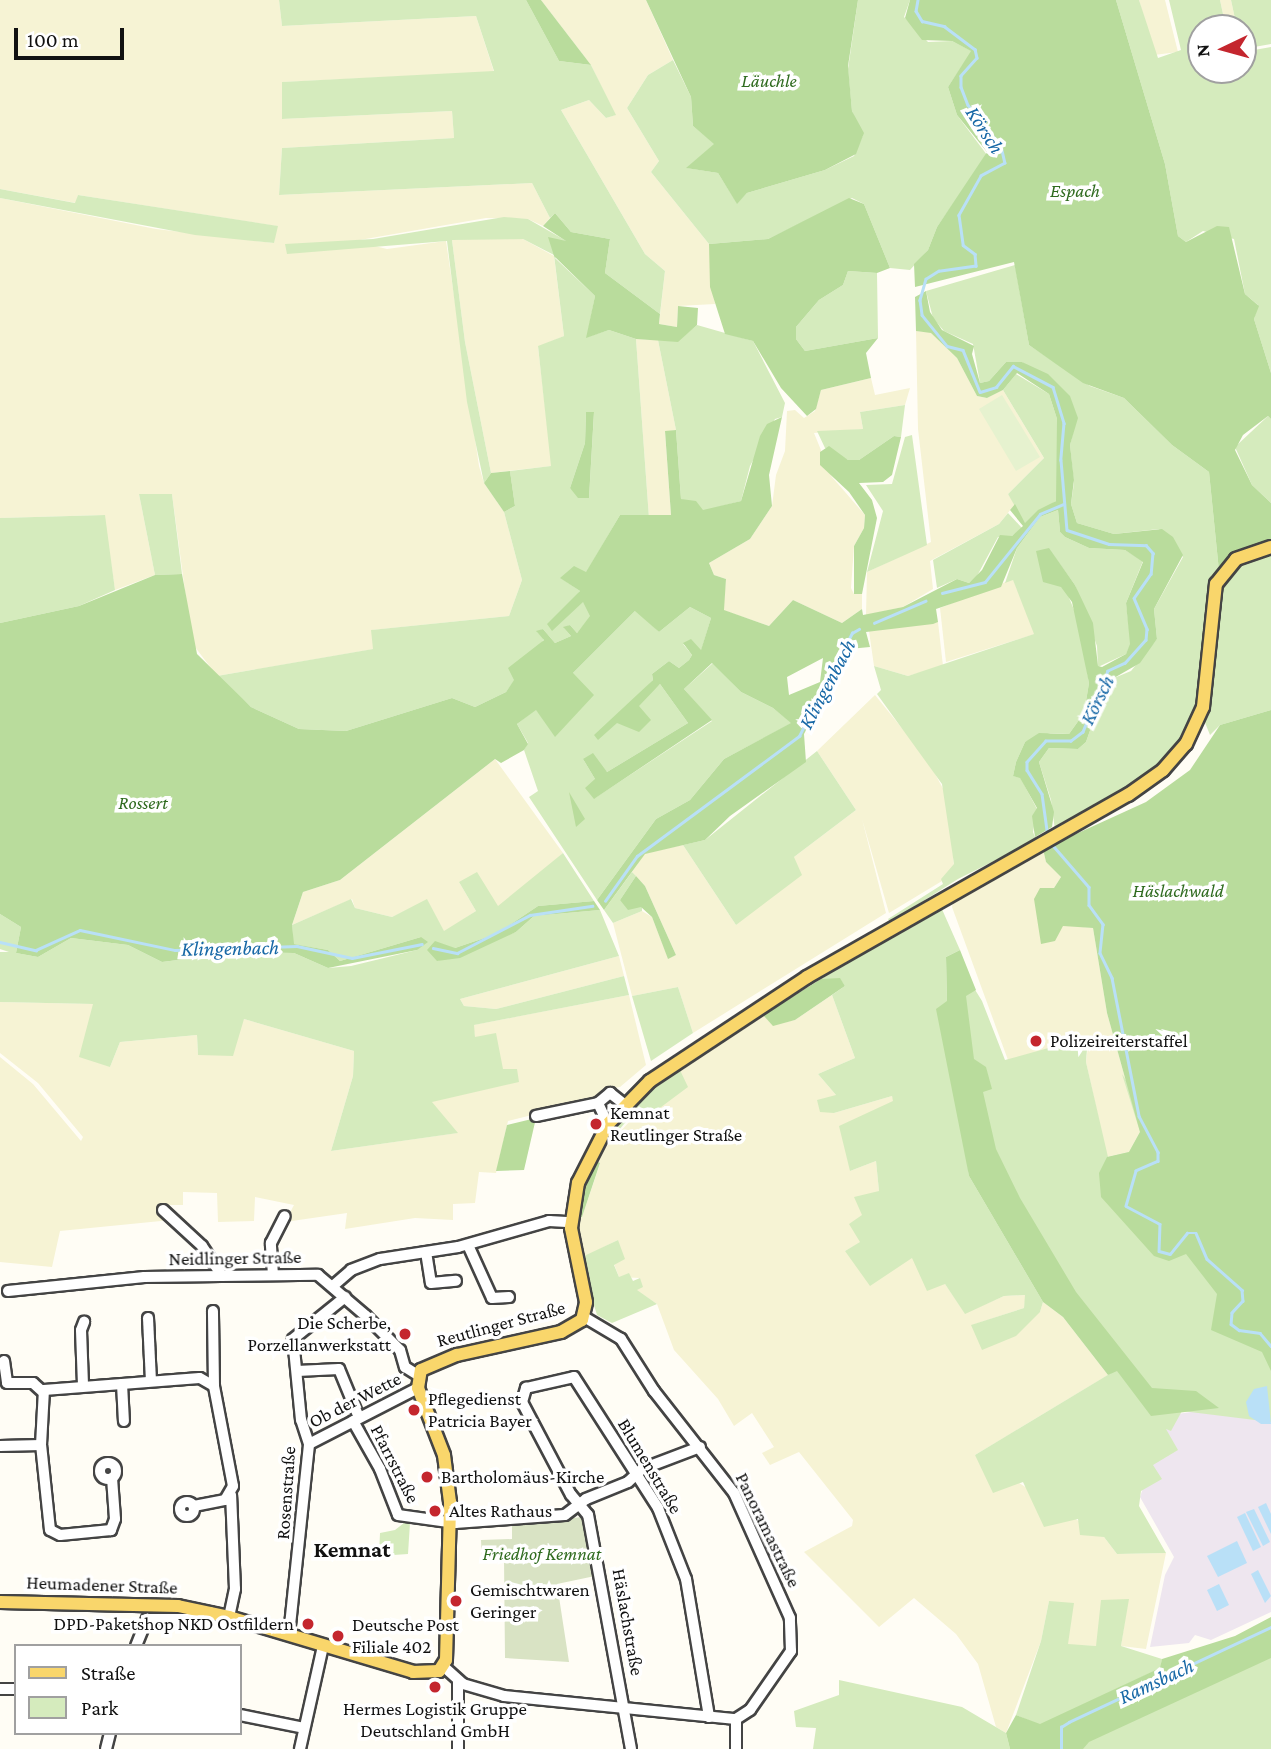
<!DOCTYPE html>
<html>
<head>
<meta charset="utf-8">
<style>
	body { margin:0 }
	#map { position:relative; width:1271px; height:1749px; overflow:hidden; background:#fffdf5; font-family:"Crimson Pro",serif }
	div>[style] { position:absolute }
	.industrial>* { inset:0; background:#eee6ef }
	.farmland>* { inset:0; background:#f6f3d4 }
	.green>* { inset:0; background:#d5ebbd }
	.forest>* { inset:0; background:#b9dc9c }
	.cemetery>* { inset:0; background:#d9e3c4 }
	.pitch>* { inset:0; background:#e6f2cf }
	.water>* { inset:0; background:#b9e0f7 }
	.stream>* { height:2.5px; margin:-1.25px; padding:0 1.25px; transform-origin:1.25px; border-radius:1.25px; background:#b9e0f7 }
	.roads { filter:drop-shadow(2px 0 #444) drop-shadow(-2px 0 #444) drop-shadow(0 2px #444) drop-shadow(0 -2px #444) }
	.minor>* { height:10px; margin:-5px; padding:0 5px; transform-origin:5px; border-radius:5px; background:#fff }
	.minor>.ring { margin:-5px; padding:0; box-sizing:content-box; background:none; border:10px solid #fff; border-radius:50% }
	.major>* { height:12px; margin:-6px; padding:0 6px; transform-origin:6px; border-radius:6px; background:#f9d66b }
	.dots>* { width:19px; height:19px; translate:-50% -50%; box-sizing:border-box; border:4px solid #fff; border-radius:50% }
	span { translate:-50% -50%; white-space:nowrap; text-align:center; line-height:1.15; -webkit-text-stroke:7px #fff; paint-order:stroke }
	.park-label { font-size:19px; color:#2f6b1f; font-style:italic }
	.poi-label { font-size:19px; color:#111 }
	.left { translate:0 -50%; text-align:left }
	.right { translate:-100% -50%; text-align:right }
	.street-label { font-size:19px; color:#111 }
	.water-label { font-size:21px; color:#1768a6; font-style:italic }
	.quarter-label { font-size:23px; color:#111; font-weight:700 }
	.legend { position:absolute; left:14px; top:1644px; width:228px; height:91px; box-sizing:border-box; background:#fff; border:2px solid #a0a0a0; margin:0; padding:9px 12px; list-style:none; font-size:21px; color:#111 }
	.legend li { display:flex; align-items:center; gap:14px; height:35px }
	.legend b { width:35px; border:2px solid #a0a0a0 }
	.north { position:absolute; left:1187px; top:14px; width:70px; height:70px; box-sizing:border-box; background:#fff; border:2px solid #a0a0a0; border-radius:50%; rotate:265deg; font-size:19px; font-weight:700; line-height:28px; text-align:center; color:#111 }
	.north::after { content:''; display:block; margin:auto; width:24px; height:32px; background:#c4262e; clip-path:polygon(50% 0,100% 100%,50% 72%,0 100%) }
	.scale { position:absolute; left:14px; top:28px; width:110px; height:32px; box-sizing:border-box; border:4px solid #111; border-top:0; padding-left:9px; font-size:21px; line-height:24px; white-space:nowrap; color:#111; -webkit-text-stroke:5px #fff; paint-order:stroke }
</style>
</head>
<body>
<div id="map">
	<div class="industrial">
		<div style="clip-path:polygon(1271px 1378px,1271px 1612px,1211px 1640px,1195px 1635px,1189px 1643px,1150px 1647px,1165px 1575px,1174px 1557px,1140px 1497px,1164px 1426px,1177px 1414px,1219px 1408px)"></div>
	</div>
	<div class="farmland">
		<div style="clip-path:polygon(0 0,279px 0,282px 26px,476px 16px,494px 72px,283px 82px,282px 119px,452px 111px,454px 138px,282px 148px,279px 195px,532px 183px,550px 218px,543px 226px,528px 219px,486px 218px,354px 241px,387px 249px,446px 241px,479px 466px,484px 483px,504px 512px,522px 580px,509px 616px,372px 630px,374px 649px,217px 676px,192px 643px,172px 494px,139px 494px,155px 575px,115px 590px,104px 515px,0 518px,0 198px,156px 229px,274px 243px,276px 226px,78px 195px,76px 203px,0 189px)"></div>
		<div style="clip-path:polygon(541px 0,646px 0,673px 60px,648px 75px,627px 108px,659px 161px,651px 172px,709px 244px,715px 304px,678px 306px,677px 327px,659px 324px,665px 271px,645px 254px,561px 110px,589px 100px,606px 118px,615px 115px,591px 65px)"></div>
		<div style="clip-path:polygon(1139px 0,1165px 0,1178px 52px,1154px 55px)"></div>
		<div style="clip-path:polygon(1220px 0,1231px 0,1237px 28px,1226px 28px)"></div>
		<div style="clip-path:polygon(493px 236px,523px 239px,554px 256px,564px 336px,538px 347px,552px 466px,491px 473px,465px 342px,452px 240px)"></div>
		<div style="clip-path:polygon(916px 331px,931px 332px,957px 358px,977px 396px,987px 398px,1003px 390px,1044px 458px,1008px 494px,1015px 504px,999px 524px,930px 561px,933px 589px,903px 607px,866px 615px,867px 572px,931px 542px,918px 429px)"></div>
		<div style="clip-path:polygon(636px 339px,658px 340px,676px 430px,665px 432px,671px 515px,649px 518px)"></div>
		<div style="clip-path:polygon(871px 378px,875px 395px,910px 388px,905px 405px,860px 412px,863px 429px,814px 433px,832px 477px,865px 515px,864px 528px,854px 546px,851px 588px,854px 594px,862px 594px,862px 609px,842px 623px,793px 600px,769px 626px,723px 610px,726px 579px,714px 575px,709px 563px,750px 539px,772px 506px,776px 475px,785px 451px,787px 411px,795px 410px,804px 418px,815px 411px,821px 390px)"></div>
		<div style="clip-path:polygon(1013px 579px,1035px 634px,946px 662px,940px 608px)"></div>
		<div style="clip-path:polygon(938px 622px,943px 666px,908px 676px,874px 666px,869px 631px)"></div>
		<div style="clip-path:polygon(875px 695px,927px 759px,947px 796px,954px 865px,942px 881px,889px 913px,862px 819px,886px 913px,693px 1033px,678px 987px,632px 996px,613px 923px,642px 911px,652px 917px,668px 958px,676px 955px,645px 886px,632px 872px,645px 853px,683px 845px,736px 925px,794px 857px,856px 810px,817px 751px)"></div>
		<div style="clip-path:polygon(495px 759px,563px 853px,523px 890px,498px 907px,459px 882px,476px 911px,444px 932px,427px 900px,392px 917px,355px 908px,352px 899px,292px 925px,303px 892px,340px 880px)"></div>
		<div style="clip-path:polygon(1043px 849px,1046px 862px,1061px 877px,1054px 888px,1063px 925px,1093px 928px,1107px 1013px,1140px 1132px,1129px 1152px,1107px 1157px,1086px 1062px,1089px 1039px,1008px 1060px,952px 907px,954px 898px)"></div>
		<div style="clip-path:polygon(619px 956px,624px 976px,496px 1009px,464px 1006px,460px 999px)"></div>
		<div style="clip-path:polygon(629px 995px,646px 1065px,620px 1087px,602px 1090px,592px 1100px,508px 1121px,496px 1173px,479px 1172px,475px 1203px,453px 1204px,453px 1220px,415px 1218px,345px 1229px,347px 1213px,285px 1222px,294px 1205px,255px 1197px,254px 1221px,218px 1222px,217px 1193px,183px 1192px,183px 1205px,161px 1205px,175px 1217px,171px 1220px,60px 1231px,52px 1267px,0 1262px,0 1057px,33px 1084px,81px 1141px,83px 1137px,38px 1083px,0 1053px,0 1002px,93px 1004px,110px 1067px,120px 1042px,197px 1035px,198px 1055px,244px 1019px,354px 1051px,353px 1076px,331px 1151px,457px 1133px,431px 1102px,503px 1070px,475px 1037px,473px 1025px)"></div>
		<div style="clip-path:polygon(832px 995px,855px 1058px,818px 1074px,836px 1095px,834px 1113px,892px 1096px,894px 1101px,850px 1171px,876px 1161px,879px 1191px,862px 1216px,861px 1242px,845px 1251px,913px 1257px,945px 1284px,965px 1313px,1004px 1296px,1026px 1295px,1024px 1308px,972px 1325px,1040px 1312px,1043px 1302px,1063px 1317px,1108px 1375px,975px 1455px,1104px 1537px,1117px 1554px,1166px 1553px,1146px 1649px,1121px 1646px,1128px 1599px,1096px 1646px,1068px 1645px,1049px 1601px,1041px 1641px,1006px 1733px,996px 1727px,978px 1664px,956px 1634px,914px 1598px,879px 1627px,804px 1552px,852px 1526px,853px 1520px,799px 1452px,770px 1465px,762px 1453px,774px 1447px,752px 1413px,734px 1426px,718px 1399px,674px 1350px,657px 1304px,636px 1290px,640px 1278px,619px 1277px,614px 1264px,618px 1240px,584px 1257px,575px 1220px,582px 1217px,600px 1164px,594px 1160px,679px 1068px,763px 1015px,773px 1025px,795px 1020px)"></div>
	</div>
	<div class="green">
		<div style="clip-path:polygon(279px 0,526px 0,559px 61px,591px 65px,616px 115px,606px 118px,589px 100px,561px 110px,645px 254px,665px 271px,660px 314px,605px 273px,610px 239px,571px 232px,555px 213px,550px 218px,532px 183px,279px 195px,282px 148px,454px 138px,452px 111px,282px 119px,282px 82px,494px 71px,476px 16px,282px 26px)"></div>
		<div style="clip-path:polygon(858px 0,910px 0,904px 17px,928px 42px,952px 41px,972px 51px,948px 87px,957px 115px,987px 155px,937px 227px,928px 250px,910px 270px,890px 268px,864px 204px,852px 198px,768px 239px,709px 244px,651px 172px,659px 161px,627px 108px,648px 75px,673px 60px,691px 97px,693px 126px,715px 144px,687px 168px,718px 173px,737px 203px,747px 193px,825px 170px,854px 156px,863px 135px,852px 111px,848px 69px)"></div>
		<div style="clip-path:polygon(1116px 0,1139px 0,1158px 58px,1181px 50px,1169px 0,1220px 0,1226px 28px,1201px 28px,1201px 70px,1243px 70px,1243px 52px,1271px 47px,1271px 373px,1254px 319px,1258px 305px,1245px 294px,1234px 239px,1203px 231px,1186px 242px,1178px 236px,1165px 164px)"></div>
		<div style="clip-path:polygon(1231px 0,1271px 0,1271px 44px,1243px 49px,1243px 28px,1237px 28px)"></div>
		<div style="clip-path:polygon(0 189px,75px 203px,78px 195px,278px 226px,274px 243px,195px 235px,0 198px)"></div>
		<div style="clip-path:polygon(evenodd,504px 217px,528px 219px,570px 243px,555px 258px,595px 296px,587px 337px,609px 330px,636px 339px,649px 518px,620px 515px,586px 573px,561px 578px,580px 591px,552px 630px,583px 601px,591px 616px,577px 633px,570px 625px,564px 628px,571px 636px,555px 643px,543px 629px,537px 632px,544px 639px,506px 692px,475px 707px,452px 698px,346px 731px,299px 729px,251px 707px,217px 676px,373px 649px,371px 630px,509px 616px,522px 580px,504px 512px,515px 506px,510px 471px,551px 466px,538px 346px,564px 336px,554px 255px,523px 239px,452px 240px,465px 342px,491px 473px,484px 483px,467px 402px,447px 241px,287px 254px,285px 244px,373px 239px,504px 217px,586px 412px,594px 413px,589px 498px,570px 488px,585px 443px,586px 412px)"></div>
		<div style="clip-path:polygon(1015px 265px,1029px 345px,1090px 386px,1124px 398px,1172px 445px,1209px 472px,1219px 571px,1208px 597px,1204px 684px,1192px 725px,1170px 757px,1145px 779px,1055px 830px,1051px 800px,1039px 762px,1049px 748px,1078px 749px,1086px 742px,1103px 693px,1114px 678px,1131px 671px,1157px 639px,1154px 609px,1183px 557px,1159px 529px,1114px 534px,1077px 523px,1071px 504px,1074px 483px,1070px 445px,1077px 417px,1070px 398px,1022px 362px,1006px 362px,989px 381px,980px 383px,973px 344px,944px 331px,933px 318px,926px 291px)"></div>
		<div style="clip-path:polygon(848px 271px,877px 273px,878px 338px,805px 351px,796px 339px,796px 327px,819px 300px,843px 285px)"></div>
		<div style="clip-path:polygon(697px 325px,753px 341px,785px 403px,782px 417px,775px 419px,750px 466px,741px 501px,703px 511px,681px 499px,676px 430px,658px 340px,678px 341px)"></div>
		<div style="clip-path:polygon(1016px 374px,1049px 394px,1057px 419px,1057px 500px,1025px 524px,1008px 494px,1044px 458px,1003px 390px)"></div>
		<div style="clip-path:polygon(905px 405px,901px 437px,894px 436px,859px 460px,848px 460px,825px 448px,817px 431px,863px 429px,860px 412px)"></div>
		<div style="clip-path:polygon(1268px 416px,1271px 419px,1271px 503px,1252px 485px,1235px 447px)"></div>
		<div style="clip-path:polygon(912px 435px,927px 545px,867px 572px,883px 511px,866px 485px,892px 484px,905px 437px)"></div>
		<div style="clip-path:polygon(139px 494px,172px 494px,182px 574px,155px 575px)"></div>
		<div style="clip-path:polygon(1058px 510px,1060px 532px,1065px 537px,1089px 548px,1125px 550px,1143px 561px,1126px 603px,1131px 644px,1126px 654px,1098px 667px,1097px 646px,1075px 585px,1049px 549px,1079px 622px,1089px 683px,1084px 713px,1069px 734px,1050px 733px,1025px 742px,1016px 762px,1013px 776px,1020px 777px,1037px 809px,1033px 832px,1036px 840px,958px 879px,890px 922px,888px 919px,943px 884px,941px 879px,954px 864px,942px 784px,877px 694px,881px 690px,874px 666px,908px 676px,1034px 634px,1013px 580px,1005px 583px,1017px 548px,1040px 517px)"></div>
		<div style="clip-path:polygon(1008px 513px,1022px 528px,1012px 536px,998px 537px,977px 576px,969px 583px,957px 579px,937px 588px,933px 560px,999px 524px)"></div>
		<div style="clip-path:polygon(105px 515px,115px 590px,79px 606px,0 623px,0 518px)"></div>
		<div style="clip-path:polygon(1271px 551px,1271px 710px,1220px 725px,1210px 735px,1204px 720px,1212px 685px,1218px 590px,1239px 562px)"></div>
		<div style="clip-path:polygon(690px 607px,711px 618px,701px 651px,683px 644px,692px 655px,689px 660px,679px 668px,669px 661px,652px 674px,653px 680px,598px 739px,660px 684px,688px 723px,607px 772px,583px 759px,595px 779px,595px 798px,712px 721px,684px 689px,713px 663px,741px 692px,773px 708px,792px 723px,724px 759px,690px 800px,656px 819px,597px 900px,529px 797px,538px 791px,524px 750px,528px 743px,517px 724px,536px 709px,555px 736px,573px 673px,636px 610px,659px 632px)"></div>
		<div style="clip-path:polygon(817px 751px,856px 810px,794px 857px,802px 875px,736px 925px,683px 845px,705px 840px)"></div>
		<div style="clip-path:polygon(563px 853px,594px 901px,538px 906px,496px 934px,455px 948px,437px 961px,516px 932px,534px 916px,600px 910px,619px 956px,460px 999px,464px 1006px,496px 1009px,624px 976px,629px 995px,474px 1025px,475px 1037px,496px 1033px,503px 1069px,517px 1069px,519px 1082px,432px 1102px,458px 1133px,331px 1151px,353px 1076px,354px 1051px,244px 1019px,233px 1056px,198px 1055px,197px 1035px,120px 1042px,110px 1067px,79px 1057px,93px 1004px,0 1002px,0 952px,9px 952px,0 949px,0 914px,21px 927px,16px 953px,38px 957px,71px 938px,128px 945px,162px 962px,241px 952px,294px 953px,328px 968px,351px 966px,417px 950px,421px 937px,340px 961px,328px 950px,293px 944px,292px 925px,351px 899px,355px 908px,392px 917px,427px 899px,444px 931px,476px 911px,459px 882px,477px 872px,498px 906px)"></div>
		<div style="clip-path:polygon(632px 872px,636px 876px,620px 900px,642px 906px,642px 911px,613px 923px,604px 910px)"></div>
		<div style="clip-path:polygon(941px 907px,960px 950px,946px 957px,947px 1001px,969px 1176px,1043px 1302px,1040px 1312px,1016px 1336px,982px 1350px,971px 1325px,1024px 1308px,1025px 1295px,1004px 1296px,965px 1314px,945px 1284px,927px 1291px,912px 1258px,870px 1286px,845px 1251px,860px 1242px,849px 1224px,862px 1215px,854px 1197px,879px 1191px,876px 1161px,850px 1171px,839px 1126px,893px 1101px,892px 1096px,834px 1113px,820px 1112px,817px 1100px,836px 1095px,818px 1074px,855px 1058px,832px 995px,845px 986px,840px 979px,821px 979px)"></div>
		<div style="clip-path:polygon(956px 959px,982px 1001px,1005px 1060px,1088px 1037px,1086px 1062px,1108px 1157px,1129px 1152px,1140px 1132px,1122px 1074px,1271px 1305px,1271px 1422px,1182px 1411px,1171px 1431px,1166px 1429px,1178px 1450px,1153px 1465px,1162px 1479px,1141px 1491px,1139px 1506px,1166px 1553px,1117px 1554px,1104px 1537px,1080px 1535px,1078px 1519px,1044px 1527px,1023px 1482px,993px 1493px,975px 1455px,1111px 1373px,984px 1186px)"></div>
		<div style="clip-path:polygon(678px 987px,693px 1033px,651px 1061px,632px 996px)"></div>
		<div style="clip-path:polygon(679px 1068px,688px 1087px,649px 1116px,639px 1106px,594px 1160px,607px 1132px,637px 1099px)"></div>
		<div style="clip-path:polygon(575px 1220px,584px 1256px,618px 1240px,625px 1259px,614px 1265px,619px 1277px,629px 1273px,633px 1281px,640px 1278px,643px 1287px,637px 1290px,657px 1304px,612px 1323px,597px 1315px,581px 1263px)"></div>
		<div style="clip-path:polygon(404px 1523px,410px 1523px,408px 1554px,379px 1556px,380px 1533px,395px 1530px)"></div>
		<div style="clip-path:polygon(1129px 1599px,1121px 1646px,1162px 1659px,1161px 1668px,1040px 1725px,1016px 1715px,1041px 1641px,1049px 1601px,1074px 1603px,1068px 1644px,1096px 1646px,1101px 1600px)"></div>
		<div style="clip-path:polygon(1271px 1630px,1271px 1749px,1063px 1749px)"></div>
		<div style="clip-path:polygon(839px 1680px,962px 1707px,1006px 1733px,1010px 1749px,813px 1749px,816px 1728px,796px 1727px,794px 1711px,839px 1695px)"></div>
	</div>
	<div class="forest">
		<div style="clip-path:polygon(526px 0,541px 0,591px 65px,559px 61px)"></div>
		<div style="clip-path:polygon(646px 0,858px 0,848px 66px,852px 111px,864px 133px,856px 154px,825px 170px,747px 193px,737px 204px,718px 173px,686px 168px,714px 144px,693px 126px,691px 97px)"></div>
		<div style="clip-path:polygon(910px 0,1116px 0,1165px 164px,1178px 236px,1186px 242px,1217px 226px,1229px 227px,1245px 294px,1259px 306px,1254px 319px,1271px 373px,1271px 419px,1268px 416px,1243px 435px,1235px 450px,1252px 485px,1271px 503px,1271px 543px,1241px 551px,1219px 571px,1209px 472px,1172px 445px,1124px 398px,1083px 383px,1029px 345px,1014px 262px,915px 287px,914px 264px,928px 250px,937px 227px,987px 152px,957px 115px,948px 87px,971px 51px,952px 41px,922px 40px,905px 18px)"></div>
		<div style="clip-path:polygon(849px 198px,864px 204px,890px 268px,877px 273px,848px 271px,843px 285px,819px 300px,796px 327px,796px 339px,805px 351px,878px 338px,866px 353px,871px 378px,821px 390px,816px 409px,807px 416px,781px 388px,753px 341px,725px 334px,710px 287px,709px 244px,768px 239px)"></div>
		<div style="clip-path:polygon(555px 213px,571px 232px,610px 239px,605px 273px,660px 314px,659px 324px,677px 327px,678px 306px,698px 308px,697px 325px,678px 342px,636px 339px,609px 330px,586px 338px,595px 296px,554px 256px,548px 237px,566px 241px,543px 226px)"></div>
		<div style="clip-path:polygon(evenodd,926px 291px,930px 312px,942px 330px,974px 346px,972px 354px,980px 383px,989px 381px,1006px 362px,1022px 362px,1048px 374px,1070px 396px,1078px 418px,1070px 445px,1074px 480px,1071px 504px,1077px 523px,1114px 534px,1162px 529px,1173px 537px,1183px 555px,1154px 609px,1157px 639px,1140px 663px,1114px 678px,1103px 693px,1086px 742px,1078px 749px,1049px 748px,1039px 762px,1054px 812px,1052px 827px,1035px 837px,1032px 816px,1037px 808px,1020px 778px,1013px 776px,1016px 762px,1025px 742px,1039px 733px,1069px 734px,1084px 713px,1089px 683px,1072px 602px,1061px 587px,1043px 582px,1036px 551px,1049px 548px,1075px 585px,1093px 623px,1098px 666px,1102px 667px,1126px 654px,1130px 644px,1126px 603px,1143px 562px,1125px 550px,1089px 548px,1065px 537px,1060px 532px,1058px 510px,1040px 517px,1017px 548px,1001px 587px,936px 609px,938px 622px,933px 624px,866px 632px,870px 647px,849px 649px,804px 734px,806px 762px,730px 816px,705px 840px,645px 854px,604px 910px,597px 900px,656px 819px,690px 800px,724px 759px,791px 723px,773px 708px,741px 692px,712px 663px,684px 689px,712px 720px,594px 799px,585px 788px,595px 779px,583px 759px,593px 753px,607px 772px,688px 723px,660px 684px,639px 706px,651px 720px,639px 732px,617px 723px,598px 740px,594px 735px,653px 680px,652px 674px,669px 661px,679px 668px,689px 660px,692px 655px,683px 643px,691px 639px,701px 650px,711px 618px,690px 607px,659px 632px,635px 611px,573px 673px,594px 695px,555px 737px,536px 710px,517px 724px,528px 744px,524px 750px,501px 763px,495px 759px,340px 880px,303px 892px,292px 925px,294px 944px,328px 950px,340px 961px,421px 937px,428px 942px,417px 950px,328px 968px,294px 953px,241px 952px,162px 962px,128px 945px,71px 938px,38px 957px,16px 953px,21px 927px,0 914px,0 623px,79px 606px,155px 575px,182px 574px,197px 654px,251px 707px,299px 729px,346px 731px,452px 698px,475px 707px,506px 692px,514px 680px,508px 668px,544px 640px,536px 631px,543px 629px,555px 643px,571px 636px,563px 627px,570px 625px,577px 633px,590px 616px,583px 602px,552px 631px,547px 624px,580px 591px,560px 578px,574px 566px,586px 572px,620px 515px,671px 515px,665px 431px,676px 430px,681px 499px,696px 501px,703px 510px,741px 501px,760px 436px,767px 424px,782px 417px,769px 475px,772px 506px,750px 539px,709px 563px,714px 575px,726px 579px,724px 610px,769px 626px,793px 600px,842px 623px,862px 609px,863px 615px,903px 607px,957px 579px,969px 583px,982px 570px,1000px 535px,1012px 536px,1023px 526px,1010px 510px,1015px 504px,1025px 523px,1038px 510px,1056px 501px,1057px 419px,1049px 394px,1017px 373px,1003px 390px,987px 398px,977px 396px,957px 358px,931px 333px,916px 331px,915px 297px,926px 291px,823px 658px,820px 682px,789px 695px,787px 677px,823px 658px)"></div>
		<div style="clip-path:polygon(586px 412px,594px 412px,589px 498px,578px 498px,570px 488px,585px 443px)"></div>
		<div style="clip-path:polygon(894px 436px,901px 437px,892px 475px,883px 482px,859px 483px,872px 500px,877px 518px,862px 594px,854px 594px,854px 546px,864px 528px,865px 515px,849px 492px,820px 465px,820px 452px,829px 446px,848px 460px,859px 460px)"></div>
		<div style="clip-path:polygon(510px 471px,515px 506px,504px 512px,484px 483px,491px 473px)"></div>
		<div style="clip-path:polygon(1271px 710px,1271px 1371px,1262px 1352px,1211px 1330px,1217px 1294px,1186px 1254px,1169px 1261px,1154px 1256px,1101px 1197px,1099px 1173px,1107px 1157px,1129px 1152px,1140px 1132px,1107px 1013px,1093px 928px,1063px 926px,1055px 941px,1041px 944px,1034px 899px,1040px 888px,1054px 888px,1061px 877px,1046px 862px,1043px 849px,1146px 802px,1190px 770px,1220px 725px)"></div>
		<div style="clip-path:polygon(569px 792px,585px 819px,576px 827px)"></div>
		<div style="clip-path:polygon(636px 876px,645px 886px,676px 955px,668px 959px,652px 917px,641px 907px,628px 910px,620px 900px)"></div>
		<div style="clip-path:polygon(594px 901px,600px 910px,534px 916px,516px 932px,460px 958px,437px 961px,427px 950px,435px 941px,455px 948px,496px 934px,538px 906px)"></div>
		<div style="clip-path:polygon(960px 950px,976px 990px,966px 996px,974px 1059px,986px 1067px,992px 1089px,983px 1092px,996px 1149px,1020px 1198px,1076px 1292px,1152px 1388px,1196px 1391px,1219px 1408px,1151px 1416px,1117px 1371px,1108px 1375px,1063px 1317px,1043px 1302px,969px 1176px,936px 1009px,947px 1001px,946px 957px)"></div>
		<div style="clip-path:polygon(840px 978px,845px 986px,795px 1020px,773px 1026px,763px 1015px,821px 979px)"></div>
		<div style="clip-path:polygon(536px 1118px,524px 1170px,496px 1171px,507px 1125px)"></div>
		<div style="clip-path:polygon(594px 1160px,600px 1163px,582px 1217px,575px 1220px,584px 1179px)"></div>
		<div style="clip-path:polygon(1271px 1617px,1271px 1658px,1089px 1742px,1083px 1749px,1010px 1749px,1006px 1733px,1016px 1715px,1040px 1724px,1160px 1668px,1162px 1659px,1235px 1636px)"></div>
	</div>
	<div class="cemetery">
		<div style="clip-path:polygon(582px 1517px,595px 1576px,557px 1584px,569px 1662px,505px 1658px,504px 1559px,482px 1559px,481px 1540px,512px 1539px,512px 1525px)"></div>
	</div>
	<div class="pitch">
		<div style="clip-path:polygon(1002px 395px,1040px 457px,1016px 471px,979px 409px)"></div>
	</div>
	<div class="water">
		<div style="clip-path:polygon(1267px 1386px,1271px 1424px,1261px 1424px,1249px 1416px,1246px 1402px,1254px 1389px)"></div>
		<div style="clip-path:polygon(1266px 1503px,1271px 1514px,1271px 1534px,1258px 1507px)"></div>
		<div style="clip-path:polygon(1254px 1509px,1270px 1542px,1263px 1546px,1246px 1512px)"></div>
		<div style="clip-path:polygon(1245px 1513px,1261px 1547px,1253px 1551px,1237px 1517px)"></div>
		<div style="clip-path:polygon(1237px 1541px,1247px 1563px,1218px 1577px,1207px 1556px)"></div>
		<div style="clip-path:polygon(1258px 1570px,1271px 1596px,1265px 1603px,1251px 1574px)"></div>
		<div style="clip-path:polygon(1219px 1584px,1229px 1605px,1217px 1611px,1207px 1590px)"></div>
	</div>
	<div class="stream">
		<div style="left:918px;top:0;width:11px;rotate:100deg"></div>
		<div style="left:916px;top:11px;width:12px;rotate:59deg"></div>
		<div style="left:922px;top:21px;width:23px;rotate:13deg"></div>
		<div style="left:944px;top:26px;width:39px;rotate:37deg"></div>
		<div style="left:975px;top:49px;width:9px;rotate:77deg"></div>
		<div style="left:977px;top:58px;width:24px;rotate:132deg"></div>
		<div style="left:961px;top:76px;width:11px;rotate:90deg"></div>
		<div style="left:961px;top:87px;width:19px;rotate:69deg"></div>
		<div style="left:968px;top:105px;width:53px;rotate:51.2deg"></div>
		<div style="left:1001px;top:146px;width:17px;rotate:77deg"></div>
		<div style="left:1005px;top:163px;width:27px;rotate:152deg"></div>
		<div style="left:981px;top:176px;width:45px;rotate:119.4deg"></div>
		<div style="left:959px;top:215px;width:30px;rotate:82deg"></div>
		<div style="left:963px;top:245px;width:15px;rotate:37deg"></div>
		<div style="left:975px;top:254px;width:12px;rotate:85deg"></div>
		<div style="left:976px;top:266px;width:37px;rotate:172deg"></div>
		<div style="left:939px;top:271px;width:15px;rotate:148deg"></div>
		<div style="left:926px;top:279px;width:22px;rotate:106deg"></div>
		<div style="left:920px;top:300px;width:15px;rotate:82deg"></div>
		<div style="left:922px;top:315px;width:40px;rotate:51deg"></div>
		<div style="left:947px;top:346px;width:16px;rotate:14deg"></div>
		<div style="left:963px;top:350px;width:45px;rotate:68deg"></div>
		<div style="left:980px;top:392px;width:17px;rotate:-17deg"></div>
		<div style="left:996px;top:387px;width:27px;rotate:-51deg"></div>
		<div style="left:1013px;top:366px;width:45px;rotate:27.7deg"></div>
		<div style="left:1053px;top:387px;width:38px;rotate:73deg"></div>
		<div style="left:1064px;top:423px;width:37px;rotate:95deg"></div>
		<div style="left:1061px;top:460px;width:70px;rotate:85.1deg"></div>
		<div style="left:1067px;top:530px;width:44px;rotate:18.4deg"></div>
		<div style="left:1109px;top:544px;width:37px;rotate:2deg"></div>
		<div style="left:1146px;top:545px;width:11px;rotate:49deg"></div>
		<div style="left:1153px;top:553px;width:21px;rotate:95deg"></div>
		<div style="left:1151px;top:574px;width:29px;rotate:125deg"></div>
		<div style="left:1134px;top:598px;width:34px;rotate:67deg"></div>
		<div style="left:1147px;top:629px;width:11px;rotate:95deg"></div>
		<div style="left:1146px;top:640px;width:31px;rotate:132deg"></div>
		<div style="left:1125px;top:663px;width:19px;rotate:155deg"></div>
		<div style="left:1108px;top:671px;width:66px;rotate:112.3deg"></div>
		<div style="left:1083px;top:732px;width:15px;rotate:143deg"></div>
		<div style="left:1071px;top:741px;width:25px;rotate:180deg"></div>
		<div style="left:1046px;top:741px;width:28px;rotate:132deg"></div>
		<div style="left:1027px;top:762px;width:8px;rotate:90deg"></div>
		<div style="left:1027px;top:770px;width:28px;rotate:58deg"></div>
		<div style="left:1042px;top:794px;width:43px;rotate:82.1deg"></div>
		<div style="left:942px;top:593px;width:44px;rotate:-14.3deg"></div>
		<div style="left:985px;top:582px;width:87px;rotate:-51deg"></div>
		<div style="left:1040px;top:514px;width:26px;rotate:-23deg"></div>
		<div style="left:874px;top:623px;width:56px;rotate:-23.3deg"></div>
		<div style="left:1051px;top:843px;width:58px;rotate:49.2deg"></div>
		<div style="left:1089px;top:887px;width:18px;rotate:90deg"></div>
		<div style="left:1089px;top:905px;width:24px;rotate:54deg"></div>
		<div style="left:1103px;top:924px;width:29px;rotate:96deg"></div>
		<div style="left:1100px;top:953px;width:28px;rotate:64deg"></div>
		<div style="left:1112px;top:978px;width:141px;rotate:78.9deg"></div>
		<div style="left:1139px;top:1116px;width:41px;rotate:62.2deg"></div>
		<div style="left:1158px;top:1152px;width:9px;rotate:90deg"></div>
		<div style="left:1158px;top:1161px;width:24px;rotate:156deg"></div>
		<div style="left:1136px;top:1171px;width:36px;rotate:106deg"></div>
		<div style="left:1126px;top:1206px;width:38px;rotate:28deg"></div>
		<div style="left:1160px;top:1224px;width:27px;rotate:92deg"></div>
		<div style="left:1159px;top:1251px;width:11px;rotate:15deg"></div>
		<div style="left:1170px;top:1254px;width:27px;rotate:-51deg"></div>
		<div style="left:1187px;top:1233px;width:9px"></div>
		<div style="left:1196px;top:1233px;width:28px;rotate:67deg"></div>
		<div style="left:1207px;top:1259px;width:47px;rotate:41.5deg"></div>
		<div style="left:1242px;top:1290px;width:11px;rotate:85deg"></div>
		<div style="left:1243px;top:1301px;width:16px;rotate:133deg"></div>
		<div style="left:1232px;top:1313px;width:11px;rotate:95deg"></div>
		<div style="left:1231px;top:1324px;width:10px;rotate:37deg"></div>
		<div style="left:1239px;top:1330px;width:21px;rotate:8deg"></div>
		<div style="left:1260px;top:1333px;width:17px;rotate:50deg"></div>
		<div style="left:605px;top:901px;width:55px;rotate:-54.6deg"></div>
		<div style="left:637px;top:856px;width:202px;rotate:-36.5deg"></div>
		<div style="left:799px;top:736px;width:116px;rotate:-62.8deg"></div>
		<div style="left:852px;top:633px;width:8px;rotate:-30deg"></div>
		<div style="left:0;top:942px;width:37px;rotate:13deg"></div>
		<div style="left:36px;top:950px;width:48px;rotate:-24.4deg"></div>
		<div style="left:80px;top:930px;width:97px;rotate:11.9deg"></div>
		<div style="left:175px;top:950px;width:122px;rotate:-1.9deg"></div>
		<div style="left:297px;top:946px;width:56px;rotate:12.3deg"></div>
		<div style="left:352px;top:958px;width:71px;rotate:-11.3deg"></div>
		<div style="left:433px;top:948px;width:25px;rotate:12deg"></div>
		<div style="left:457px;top:953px;width:82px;rotate:-27.5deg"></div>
		<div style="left:530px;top:915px;width:63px;rotate:-8.3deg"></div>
		<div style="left:1061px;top:1749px;width:22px;rotate:-90deg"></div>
		<div style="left:1061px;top:1727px;width:9px;rotate:-32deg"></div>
		<div style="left:1069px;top:1722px;width:223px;rotate:-25.2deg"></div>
	</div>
	<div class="roads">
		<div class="minor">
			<div style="left:598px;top:1103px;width:23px;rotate:65deg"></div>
			<div style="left:536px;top:1116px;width:63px;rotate:-11.8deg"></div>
			<div style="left:598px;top:1103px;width:16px;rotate:-40deg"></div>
			<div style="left:610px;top:1093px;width:18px;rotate:38deg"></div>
			<div style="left:163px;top:1210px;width:53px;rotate:42.7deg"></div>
			<div style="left:202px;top:1246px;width:36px;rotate:56deg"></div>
			<div style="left:468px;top:1245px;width:58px;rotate:65.6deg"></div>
			<div style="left:492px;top:1298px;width:17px;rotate:-3deg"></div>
			<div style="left:426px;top:1252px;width:31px;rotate:81deg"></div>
			<div style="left:431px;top:1283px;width:25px;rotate:-5deg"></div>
			<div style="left:273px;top:1275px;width:32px;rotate:-94deg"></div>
			<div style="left:271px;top:1243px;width:30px;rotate:-63deg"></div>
			<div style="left:334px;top:1285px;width:23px;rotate:-41deg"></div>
			<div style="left:351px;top:1270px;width:31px;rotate:-21deg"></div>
			<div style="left:380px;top:1259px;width:79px;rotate:-8.7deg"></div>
			<div style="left:458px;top:1247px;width:95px;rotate:-15.9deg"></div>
			<div style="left:549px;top:1221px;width:22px;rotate:3deg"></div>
			<div style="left:8px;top:1291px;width:137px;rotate:-5.9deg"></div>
			<div style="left:144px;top:1277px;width:174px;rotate:-0.7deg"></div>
			<div style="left:318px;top:1275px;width:63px;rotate:40.5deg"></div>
			<div style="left:366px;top:1316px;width:48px;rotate:45deg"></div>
			<div style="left:400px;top:1350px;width:18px;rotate:74deg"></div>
			<div style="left:405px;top:1367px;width:15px;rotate:32deg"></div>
			<div style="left:148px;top:1318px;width:63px;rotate:87.3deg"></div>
			<div style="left:4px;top:1361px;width:22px;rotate:82deg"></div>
			<div style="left:7px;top:1383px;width:26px"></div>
			<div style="left:33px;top:1383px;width:12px;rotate:42deg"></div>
			<div style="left:297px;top:1371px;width:42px;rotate:-2.7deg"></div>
			<div style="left:339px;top:1369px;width:50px;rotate:67.6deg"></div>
			<div style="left:122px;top:1384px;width:37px;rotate:87deg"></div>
			<div style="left:83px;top:1385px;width:55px;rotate:-92.1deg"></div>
			<div style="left:81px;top:1330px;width:9px;rotate:-69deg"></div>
			<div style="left:353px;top:1421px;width:55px;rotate:60.6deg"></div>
			<div style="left:380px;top:1469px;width:49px;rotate:68.6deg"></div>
			<div style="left:398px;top:1515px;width:58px;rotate:8deg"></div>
			<div style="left:455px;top:1523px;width:110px;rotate:-4.2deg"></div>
			<div style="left:565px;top:1515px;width:26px;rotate:-37deg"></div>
			<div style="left:586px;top:1499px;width:45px;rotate:-22deg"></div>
			<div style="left:628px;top:1482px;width:19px;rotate:-43deg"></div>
			<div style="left:642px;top:1469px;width:62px;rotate:-20.8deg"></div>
			<div style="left:309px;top:1444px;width:123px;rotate:-27.2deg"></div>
			<div style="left:0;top:1446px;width:41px;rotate:-1.4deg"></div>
			<div class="ring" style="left:100px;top:1463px;width:6px;height:6px"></div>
			<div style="left:112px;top:1478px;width:41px;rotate:85.8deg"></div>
			<div style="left:115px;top:1519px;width:12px;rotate:110deg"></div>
			<div style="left:111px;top:1530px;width:51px;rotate:174.4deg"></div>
			<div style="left:60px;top:1535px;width:11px;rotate:-153deg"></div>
			<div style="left:50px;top:1530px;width:85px;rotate:-96deg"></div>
			<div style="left:41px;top:1445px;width:55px;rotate:-86.9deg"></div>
			<div style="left:44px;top:1390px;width:156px;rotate:-4.4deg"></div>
			<div style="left:200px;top:1378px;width:16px;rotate:30deg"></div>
			<div class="ring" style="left:180px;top:1502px;width:4px;height:4px"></div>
			<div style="left:194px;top:1506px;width:32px;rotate:-11deg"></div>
			<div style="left:225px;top:1500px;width:16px;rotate:-60deg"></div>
			<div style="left:233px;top:1486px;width:102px;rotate:-100.8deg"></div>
			<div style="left:214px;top:1386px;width:75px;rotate:-90.8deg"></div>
			<div style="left:229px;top:1617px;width:29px;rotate:-78deg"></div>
			<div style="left:235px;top:1589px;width:94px;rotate:-92.4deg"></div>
			<div style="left:289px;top:1635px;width:192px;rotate:-84deg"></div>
			<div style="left:309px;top:1444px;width:25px;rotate:-108deg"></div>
			<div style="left:301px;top:1420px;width:81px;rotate:-95.6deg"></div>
			<div style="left:293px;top:1339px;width:67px;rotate:-38.9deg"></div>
			<div style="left:136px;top:1646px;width:29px;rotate:-68deg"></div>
			<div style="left:147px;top:1619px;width:50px"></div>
			<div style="left:197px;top:1619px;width:15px;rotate:-28deg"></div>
			<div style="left:443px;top:1666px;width:27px;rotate:42deg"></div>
			<div style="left:463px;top:1684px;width:43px;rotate:16.3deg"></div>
			<div style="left:504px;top:1696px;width:233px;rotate:5.7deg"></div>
			<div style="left:736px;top:1719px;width:17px;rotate:-33deg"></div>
			<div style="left:750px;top:1710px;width:72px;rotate:-55.2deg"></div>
			<div style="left:791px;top:1651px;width:33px;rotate:-92deg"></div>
			<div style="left:790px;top:1618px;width:137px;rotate:-114.1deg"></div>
			<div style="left:734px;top:1493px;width:130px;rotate:-128.1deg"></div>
			<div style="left:654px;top:1391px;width:62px;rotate:-122.4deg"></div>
			<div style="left:621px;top:1339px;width:43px;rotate:-149.3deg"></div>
			<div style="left:458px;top:1681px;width:68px;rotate:90deg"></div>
			<div style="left:0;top:1689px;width:16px"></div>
			<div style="left:240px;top:1715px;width:65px;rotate:11.5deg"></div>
			<div style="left:736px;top:1719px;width:30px;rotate:90deg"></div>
			<div style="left:106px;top:1749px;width:16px;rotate:-76deg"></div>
			<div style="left:300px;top:1749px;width:106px;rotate:-77.4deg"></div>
			<div style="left:631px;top:1749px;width:238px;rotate:-100.4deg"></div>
			<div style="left:588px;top:1515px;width:26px;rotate:-130deg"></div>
			<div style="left:571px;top:1495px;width:105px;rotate:-117.8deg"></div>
			<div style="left:522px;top:1402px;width:15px;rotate:-74deg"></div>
			<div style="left:526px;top:1388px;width:49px;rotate:-12.9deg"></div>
			<div style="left:574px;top:1377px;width:156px;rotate:57.3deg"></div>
			<div style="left:658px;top:1508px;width:76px;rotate:68.5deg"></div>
			<div style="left:686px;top:1579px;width:140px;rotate:80.5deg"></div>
		</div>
		<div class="major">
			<div style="left:0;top:1602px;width:178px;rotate:1.3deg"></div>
			<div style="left:178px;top:1606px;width:52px;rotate:12.2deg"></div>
			<div style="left:229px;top:1617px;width:192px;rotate:16.6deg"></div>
			<div style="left:413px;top:1672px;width:26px;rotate:-2deg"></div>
			<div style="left:439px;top:1671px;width:13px;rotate:-58deg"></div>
			<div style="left:446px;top:1660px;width:158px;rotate:-88.5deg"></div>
			<div style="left:450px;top:1502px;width:47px;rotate:-97.3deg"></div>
			<div style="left:444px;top:1455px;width:72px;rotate:-111.2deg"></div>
			<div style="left:418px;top:1388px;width:18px;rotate:-81deg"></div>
			<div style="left:421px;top:1370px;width:39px;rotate:-23deg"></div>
			<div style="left:457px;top:1355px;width:107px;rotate:-12.5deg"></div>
			<div style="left:561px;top:1332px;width:24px;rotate:-30deg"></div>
			<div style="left:582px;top:1320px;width:18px;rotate:-77deg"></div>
			<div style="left:586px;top:1302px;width:76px;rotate:-101.5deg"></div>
			<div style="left:571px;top:1228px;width:46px;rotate:-81.2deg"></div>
			<div style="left:578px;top:1183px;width:66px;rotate:-63deg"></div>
			<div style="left:608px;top:1124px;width:60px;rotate:-45.7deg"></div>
			<div style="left:650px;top:1081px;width:188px;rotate:-33.5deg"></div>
			<div style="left:807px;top:977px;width:369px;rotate:-29.6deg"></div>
			<div style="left:1128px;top:795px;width:43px;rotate:-35.5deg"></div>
			<div style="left:1163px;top:770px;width:35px;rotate:-49deg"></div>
			<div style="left:1186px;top:744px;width:41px;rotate:-65.3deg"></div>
			<div style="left:1203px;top:707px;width:124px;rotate:-84deg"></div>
			<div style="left:1216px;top:584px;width:32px;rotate:-51deg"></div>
			<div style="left:1236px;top:559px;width:37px;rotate:-19deg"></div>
		</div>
	</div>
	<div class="dots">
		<div style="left:1036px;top:1041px;background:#c4262e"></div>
		<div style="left:596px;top:1124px;background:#c4262e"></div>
		<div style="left:405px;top:1334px;background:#c4262e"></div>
		<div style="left:414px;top:1410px;background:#c4262e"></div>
		<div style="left:427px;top:1477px;background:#c4262e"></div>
		<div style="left:435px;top:1511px;background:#c4262e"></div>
		<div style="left:456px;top:1601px;background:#c4262e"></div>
		<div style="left:308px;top:1624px;background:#c4262e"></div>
		<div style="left:338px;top:1636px;background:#c4262e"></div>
		<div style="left:435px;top:1687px;background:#c4262e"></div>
	</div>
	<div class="park-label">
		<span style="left:769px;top:81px">Läuchle</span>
		<span style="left:1075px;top:191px">Espach</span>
		<span style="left:143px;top:803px">Rossert</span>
		<span style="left:1178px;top:891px">Häslachwald</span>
		<span style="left:542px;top:1554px">Friedhof Kemnat</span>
	</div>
	<div class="poi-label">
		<span class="left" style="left:1050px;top:1041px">Polizeireiterstaffel</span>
		<span class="left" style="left:610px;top:1124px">Kemnat<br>Reutlinger Straße</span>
		<span class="right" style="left:391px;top:1334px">Die Scherbe,<br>Porzellanwerkstatt</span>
		<span class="left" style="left:428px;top:1410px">Pflegedienst<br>Patricia Bayer</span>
		<span class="left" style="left:441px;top:1477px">Bartholomäus-Kirche</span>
		<span class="left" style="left:449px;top:1511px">Altes Rathaus</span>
		<span class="left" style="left:470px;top:1601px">Gemischtwaren<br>Geringer</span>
		<span class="right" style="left:294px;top:1624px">DPD-Paketshop NKD Ostfildern</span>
		<span class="left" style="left:352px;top:1636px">Deutsche Post<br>Filiale 402</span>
		<span style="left:435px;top:1720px">Hermes Logistik Gruppe<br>Deutschland GmbH</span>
	</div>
	<div class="street-label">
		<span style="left:235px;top:1258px;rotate:-1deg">Neidlinger Straße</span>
		<span style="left:501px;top:1324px;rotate:-15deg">Reutlinger Straße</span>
		<span style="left:355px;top:1400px;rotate:-27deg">Ob der Wette</span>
		<span style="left:395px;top:1464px;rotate:63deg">Pfarrstraße</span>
		<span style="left:650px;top:1466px;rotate:59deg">Blumenstraße</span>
		<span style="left:286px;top:1493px;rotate:-86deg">Rosenstraße</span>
		<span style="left:768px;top:1530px;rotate:64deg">Panoramastraße</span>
		<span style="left:102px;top:1585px;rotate:2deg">Heumadener Straße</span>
		<span style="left:628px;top:1622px;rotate:80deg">Häslachstraße</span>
	</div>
	<div class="water-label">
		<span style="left:985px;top:130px;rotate:57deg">Körsch</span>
		<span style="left:827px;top:684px;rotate:-62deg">Klingenbach</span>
		<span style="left:1097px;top:700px;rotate:-64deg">Körsch</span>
		<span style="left:230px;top:948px;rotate:-1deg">Klingenbach</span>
		<span style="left:1156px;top:1681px;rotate:-25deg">Ramsbach</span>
	</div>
	<div class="quarter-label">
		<span style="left:352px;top:1549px">Kemnat</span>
	</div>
	<ul class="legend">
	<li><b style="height:9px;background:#f9d66b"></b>Straße</li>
	<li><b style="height:19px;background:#d5ebbd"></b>Park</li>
	</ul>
	<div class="north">N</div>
	<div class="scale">100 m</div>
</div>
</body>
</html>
